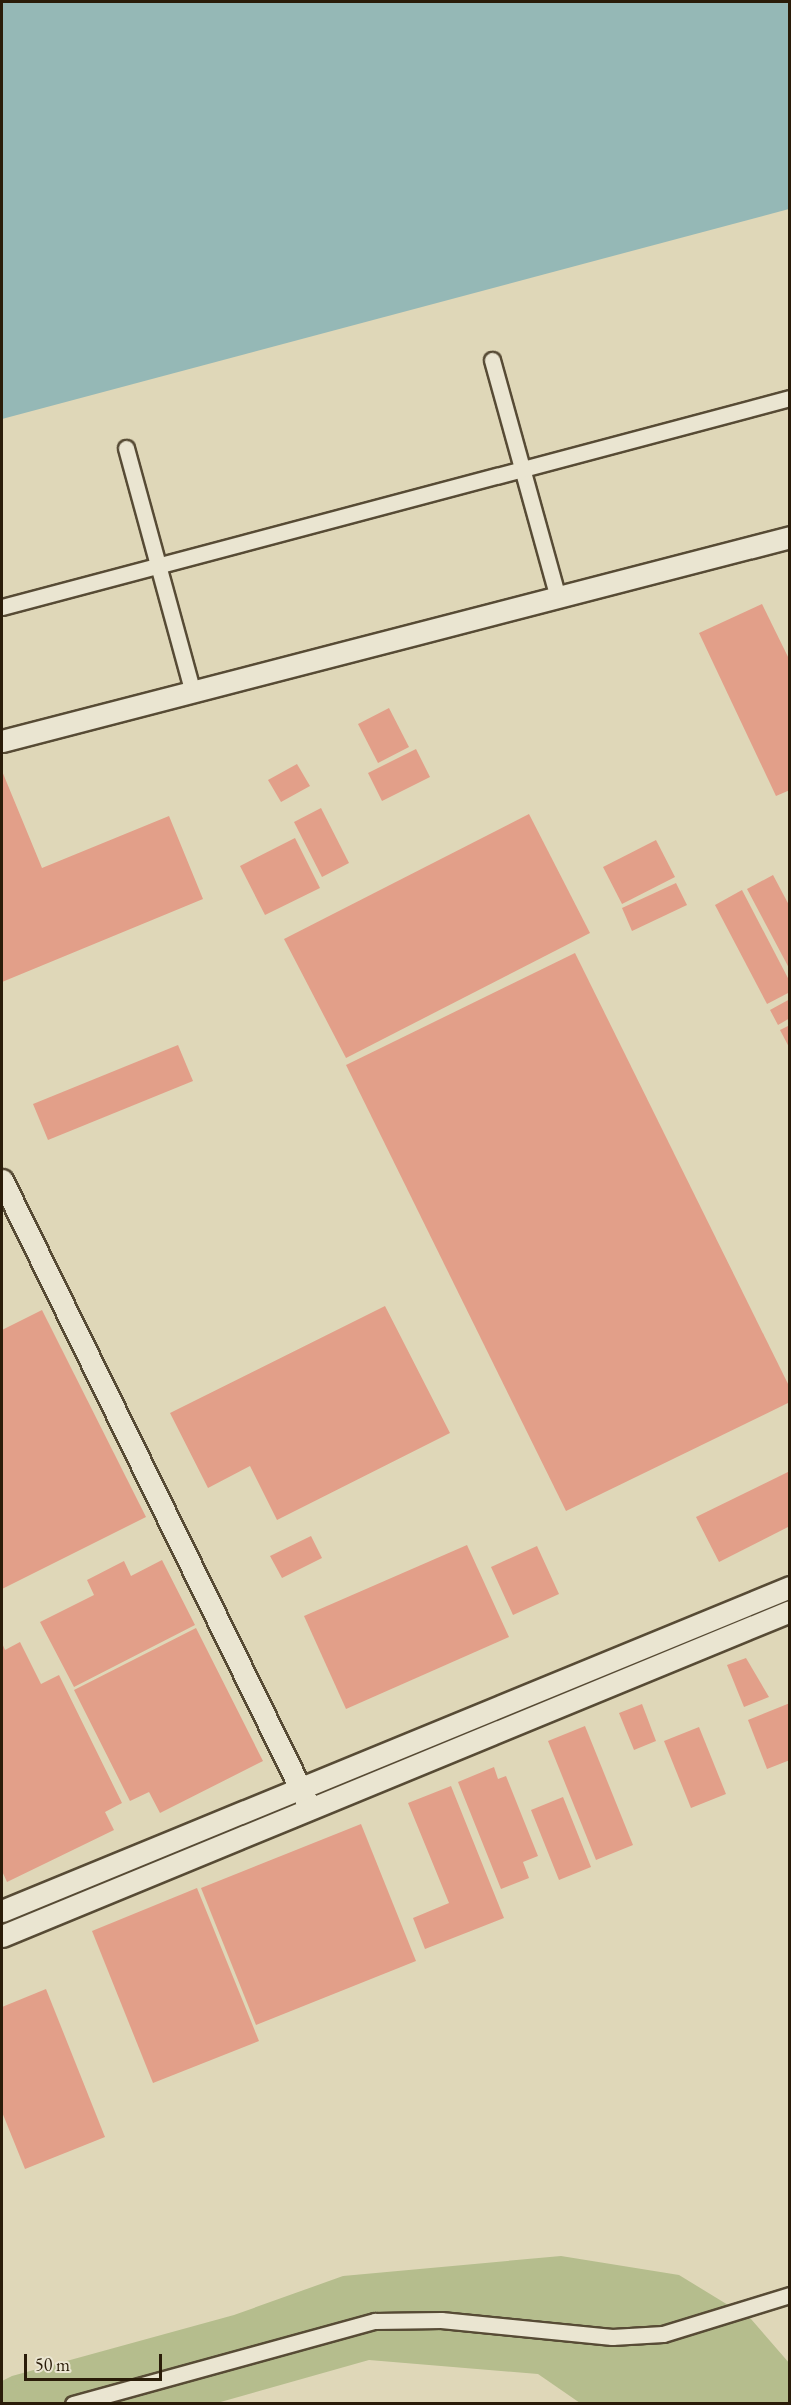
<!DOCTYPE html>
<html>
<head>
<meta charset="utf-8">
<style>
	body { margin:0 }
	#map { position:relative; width:791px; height:2405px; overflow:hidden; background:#dfd7b8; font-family:"EB Garamond",serif }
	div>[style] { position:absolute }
	.green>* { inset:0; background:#b5bd8d }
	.water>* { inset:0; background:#95b8b6 }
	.building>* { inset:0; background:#e29f89 }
	.roads { filter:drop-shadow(2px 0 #574b35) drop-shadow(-2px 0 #574b35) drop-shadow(0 2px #574b35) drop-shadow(0 -2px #574b35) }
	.street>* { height:15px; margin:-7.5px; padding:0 7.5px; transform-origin:7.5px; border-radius:7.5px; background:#eae5d1 }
	.secondary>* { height:21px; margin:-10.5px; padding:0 10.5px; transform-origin:10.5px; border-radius:10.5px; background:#eae5d1 }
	span { translate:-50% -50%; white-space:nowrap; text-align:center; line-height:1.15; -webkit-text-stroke:4.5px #eae5d1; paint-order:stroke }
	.frame { position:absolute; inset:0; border:3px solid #2a1c09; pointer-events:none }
	.scale { position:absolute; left:24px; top:2354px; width:138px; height:27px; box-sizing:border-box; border:3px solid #2a1c09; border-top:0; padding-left:8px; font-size:18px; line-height:21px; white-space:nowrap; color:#2a1c09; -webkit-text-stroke:4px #eae5d1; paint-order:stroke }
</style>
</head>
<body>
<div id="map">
	<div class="green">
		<div style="clip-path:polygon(561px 2256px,679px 2275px,751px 2319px,790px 2364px,789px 2403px,580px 2403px,538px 2374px,369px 2360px,217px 2403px,2px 2404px,2px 2381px,12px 2376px,234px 2315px,343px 2276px)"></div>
	</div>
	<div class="water">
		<div style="clip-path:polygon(2px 2px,789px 2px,789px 209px,2px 419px)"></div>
	</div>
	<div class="building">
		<div style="clip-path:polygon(762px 604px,790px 661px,790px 790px,776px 796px,699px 633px)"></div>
		<div style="clip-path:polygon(389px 708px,409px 747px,378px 763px,358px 724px)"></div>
		<div style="clip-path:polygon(416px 749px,430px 777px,382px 801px,368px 773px)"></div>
		<div style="clip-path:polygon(297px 764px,310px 786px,281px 802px,268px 780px)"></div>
		<div style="clip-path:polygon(2px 771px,42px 868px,169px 816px,203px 899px,2px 982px)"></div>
		<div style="clip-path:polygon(321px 808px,349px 863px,322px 877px,294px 822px)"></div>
		<div style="clip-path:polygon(529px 814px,590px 933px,346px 1058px,284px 939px)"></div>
		<div style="clip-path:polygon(295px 838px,320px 888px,265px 915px,240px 866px)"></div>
		<div style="clip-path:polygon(656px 840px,675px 877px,622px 904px,603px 867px)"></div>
		<div style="clip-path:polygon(773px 875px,790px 907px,790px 970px,747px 889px)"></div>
		<div style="clip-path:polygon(676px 883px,687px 905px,632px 931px,622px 908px)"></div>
		<div style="clip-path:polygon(742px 890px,790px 982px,790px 992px,767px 1004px,715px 905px)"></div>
		<div style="clip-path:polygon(575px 953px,790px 1388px,790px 1402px,566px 1511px,346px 1065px)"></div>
		<div style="clip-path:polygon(790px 999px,790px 1018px,778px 1025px,770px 1010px)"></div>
		<div style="clip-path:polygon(790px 1025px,790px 1049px,780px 1030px)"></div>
		<div style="clip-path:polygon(178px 1045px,193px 1081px,48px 1140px,33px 1104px)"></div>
		<div style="clip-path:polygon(385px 1306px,450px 1433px,277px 1520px,250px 1466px,208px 1488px,170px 1413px)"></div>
		<div style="clip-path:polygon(42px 1310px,146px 1517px,2px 1589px,2px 1330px)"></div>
		<div style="clip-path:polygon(790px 1471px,790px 1526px,719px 1562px,696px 1517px)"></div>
		<div style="clip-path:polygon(311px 1536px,322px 1558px,282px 1578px,270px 1556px)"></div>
		<div style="clip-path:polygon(467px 1545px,509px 1637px,346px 1709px,304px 1616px)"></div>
		<div style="clip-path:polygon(537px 1546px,559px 1594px,513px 1615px,491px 1567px)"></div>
		<div style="clip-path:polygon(162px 1560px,195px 1625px,74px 1687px,40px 1622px,94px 1595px,87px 1580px,124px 1561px,131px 1576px)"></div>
		<div style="clip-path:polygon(196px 1628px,263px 1761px,160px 1813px,149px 1792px,130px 1801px,74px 1690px)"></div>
		<div style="clip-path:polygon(20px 1642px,41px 1684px,59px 1675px,122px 1803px,105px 1812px,114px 1830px,7px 1882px,2px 1871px,2px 1643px,5px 1650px)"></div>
		<div style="clip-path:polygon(746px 1658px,769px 1697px,744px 1707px,727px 1665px)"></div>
		<div style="clip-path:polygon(790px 1703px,790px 1760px,767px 1769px,748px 1720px)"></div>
		<div style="clip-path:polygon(642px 1704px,656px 1741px,634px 1750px,619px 1713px)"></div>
		<div style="clip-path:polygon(585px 1726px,633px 1845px,596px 1860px,548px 1741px)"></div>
		<div style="clip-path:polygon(699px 1727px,726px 1794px,691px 1808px,664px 1741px)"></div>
		<div style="clip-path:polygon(494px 1767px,498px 1779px,506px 1776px,538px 1856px,523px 1862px,529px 1878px,501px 1889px,458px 1782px)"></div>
		<div style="clip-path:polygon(451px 1786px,504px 1918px,425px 1949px,413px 1918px,449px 1903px,408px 1803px)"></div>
		<div style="clip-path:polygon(563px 1797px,591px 1867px,559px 1880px,531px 1810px)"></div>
		<div style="clip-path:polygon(361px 1824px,416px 1961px,256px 2025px,201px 1888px)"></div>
		<div style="clip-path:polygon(197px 1888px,259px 2041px,153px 2083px,92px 1931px)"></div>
		<div style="clip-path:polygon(46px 1989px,105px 2137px,25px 2169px,2px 2112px,2px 2007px)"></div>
	</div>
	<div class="roads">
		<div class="street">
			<div style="left:492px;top:360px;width:244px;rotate:74.5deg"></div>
			<div style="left:126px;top:448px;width:254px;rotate:74.7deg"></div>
			<div style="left:2px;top:607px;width:815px;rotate:-14.85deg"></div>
			<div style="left:73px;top:2404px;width:313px;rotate:-15.4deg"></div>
			<div style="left:375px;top:2321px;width:66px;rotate:-0.9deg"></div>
			<div style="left:441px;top:2320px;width:172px;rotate:5.7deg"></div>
			<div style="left:612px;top:2337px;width:51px;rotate:-3.4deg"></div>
			<div style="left:663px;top:2334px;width:133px;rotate:-17.1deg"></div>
		</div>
		<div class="secondary">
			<div style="left:2px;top:741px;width:814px;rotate:-14.51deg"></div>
			<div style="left:2px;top:1180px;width:691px;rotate:63.88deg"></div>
			<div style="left:2px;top:1911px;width:852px;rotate:-22.35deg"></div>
			<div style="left:2px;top:1936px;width:852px;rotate:-22.41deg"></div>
		</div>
	</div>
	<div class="frame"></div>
	<div class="scale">50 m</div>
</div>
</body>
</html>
